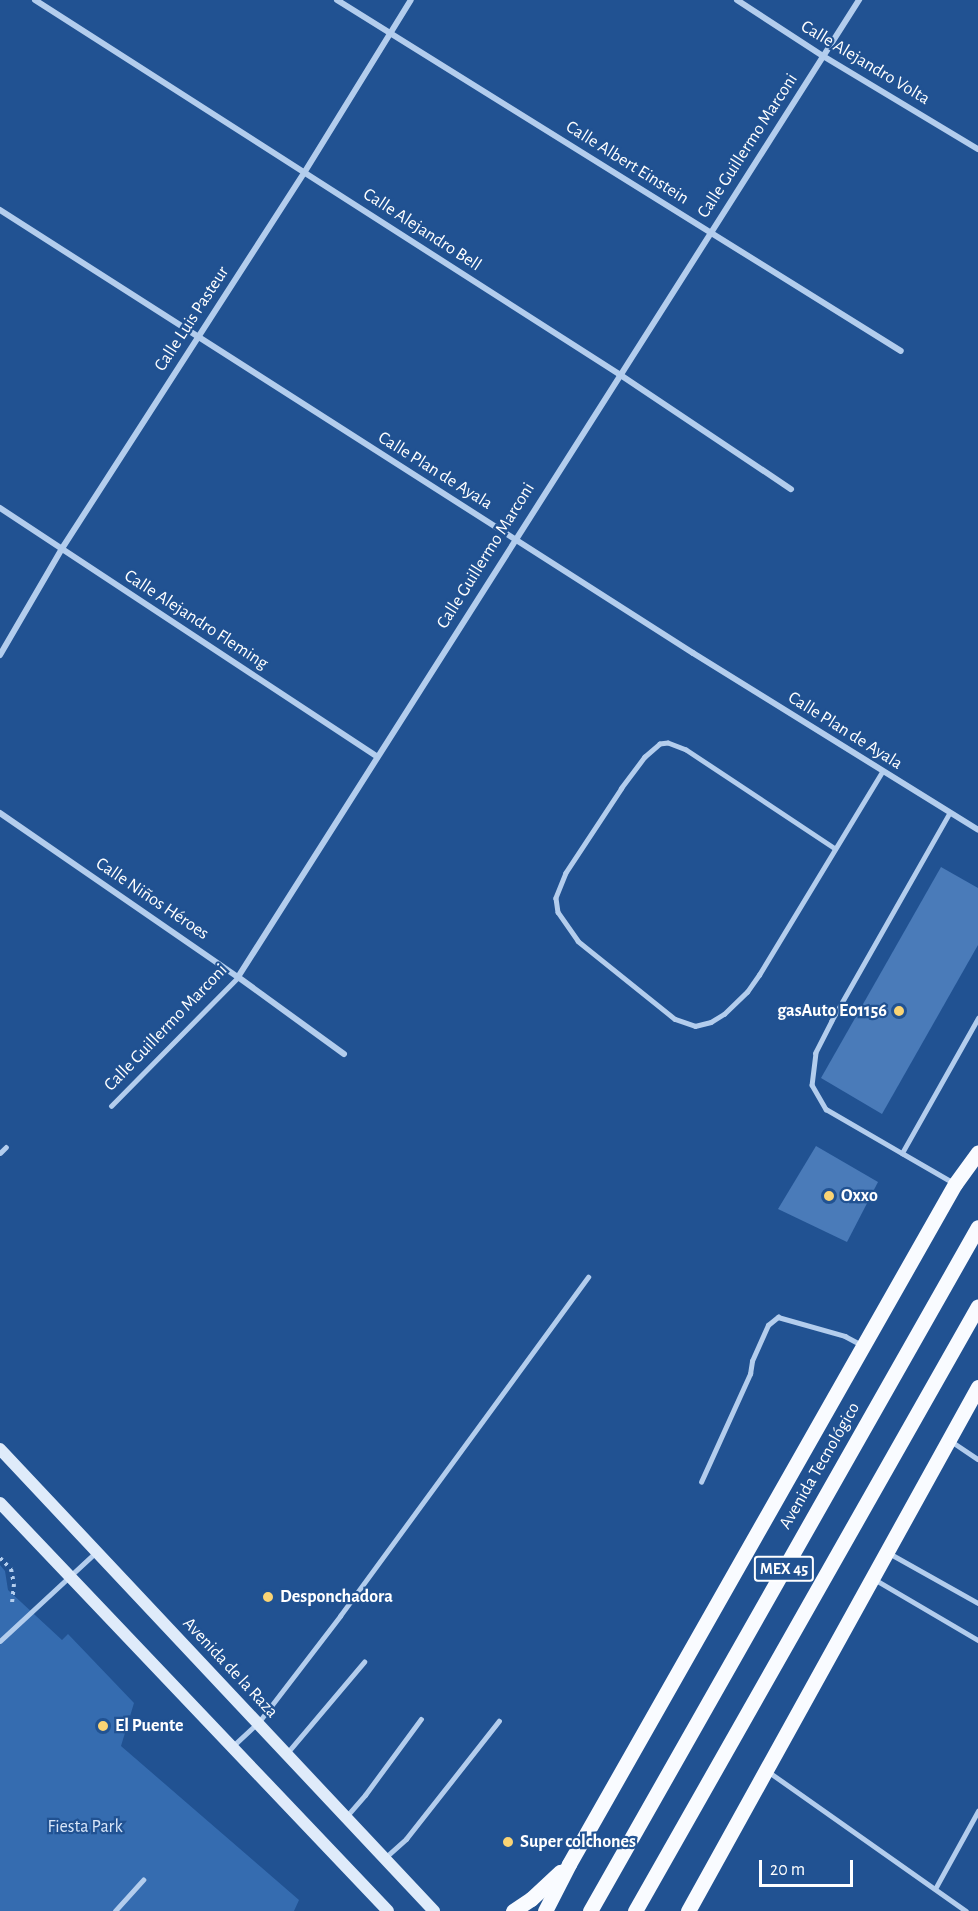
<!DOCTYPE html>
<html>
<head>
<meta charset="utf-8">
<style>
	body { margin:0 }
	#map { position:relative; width:978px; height:1911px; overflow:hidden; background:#215292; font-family:"Alegreya Sans",sans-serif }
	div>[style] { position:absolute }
	.green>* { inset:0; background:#356cb0 }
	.building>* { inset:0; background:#4a7bb9 }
	.path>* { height:4px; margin-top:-2px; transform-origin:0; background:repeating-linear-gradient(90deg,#b3cded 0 3px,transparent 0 7.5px) }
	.lane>* { height:4.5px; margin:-2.25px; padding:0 2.25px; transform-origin:2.25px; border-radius:2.25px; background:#b3cded }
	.street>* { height:6px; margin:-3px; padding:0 3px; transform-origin:3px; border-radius:3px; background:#b3cded }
	.secondary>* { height:12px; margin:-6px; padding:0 6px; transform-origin:6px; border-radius:6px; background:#dfebfa }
	.primary>* { height:15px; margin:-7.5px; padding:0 7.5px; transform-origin:7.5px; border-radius:7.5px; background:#f9fbff }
	.dots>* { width:16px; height:16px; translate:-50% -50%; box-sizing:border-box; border:3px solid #215292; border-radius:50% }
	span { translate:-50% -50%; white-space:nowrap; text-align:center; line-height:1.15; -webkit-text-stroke:4.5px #215292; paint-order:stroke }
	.shield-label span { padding:2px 4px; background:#215292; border:2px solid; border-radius:4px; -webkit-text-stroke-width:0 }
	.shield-label { font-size:16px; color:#fff; font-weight:700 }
	.street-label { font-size:18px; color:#fff }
	.poi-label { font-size:18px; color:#fff; font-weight:700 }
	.right { translate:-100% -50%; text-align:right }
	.left { translate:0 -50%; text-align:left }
	.park-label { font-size:18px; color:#d9e7fa }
	.scale { position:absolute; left:759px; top:1860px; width:94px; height:27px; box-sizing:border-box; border:3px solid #fff; border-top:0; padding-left:8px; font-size:18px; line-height:21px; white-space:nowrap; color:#fff; -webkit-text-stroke:4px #215292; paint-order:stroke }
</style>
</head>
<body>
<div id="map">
	<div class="green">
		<div style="clip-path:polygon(0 1565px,5px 1571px,8px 1590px,62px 1640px,68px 1634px,134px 1703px,121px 1746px,299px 1900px,294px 1911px,0 1911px)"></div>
	</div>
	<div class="building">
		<div style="clip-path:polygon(941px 867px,978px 888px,978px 945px,882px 1114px,821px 1078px)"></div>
		<div style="clip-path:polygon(816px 1146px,878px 1182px,847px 1242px,778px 1209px)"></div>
	</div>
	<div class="path">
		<div style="left:0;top:1558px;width:16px;rotate:45deg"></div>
		<div style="left:11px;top:1569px;width:15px;rotate:79deg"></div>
		<div style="left:14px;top:1584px;width:20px;rotate:96deg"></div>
	</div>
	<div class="lane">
		<div style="left:950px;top:813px;width:239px;rotate:119.6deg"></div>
		<div style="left:832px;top:1021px;width:36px;rotate:117deg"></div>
		<div style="left:816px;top:1053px;width:32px;rotate:97deg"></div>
		<div style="left:812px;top:1085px;width:28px;rotate:60deg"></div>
		<div style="left:826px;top:1109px;width:88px;rotate:30.1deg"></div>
		<div style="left:902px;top:1153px;width:155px;rotate:-60.6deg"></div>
		<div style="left:835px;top:849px;width:179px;rotate:-146.4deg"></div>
		<div style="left:686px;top:750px;width:19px;rotate:-159deg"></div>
		<div style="left:668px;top:743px;width:8px;rotate:173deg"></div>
		<div style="left:660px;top:744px;width:20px;rotate:139deg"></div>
		<div style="left:645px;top:757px;width:39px;rotate:127deg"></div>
		<div style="left:622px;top:788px;width:102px;rotate:123.4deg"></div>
		<div style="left:566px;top:873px;width:27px;rotate:112deg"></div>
		<div style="left:556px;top:898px;width:14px;rotate:82deg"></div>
		<div style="left:558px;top:912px;width:35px;rotate:55deg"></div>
		<div style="left:578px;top:941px;width:124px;rotate:38.8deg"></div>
		<div style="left:675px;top:1019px;width:21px;rotate:19deg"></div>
		<div style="left:695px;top:1026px;width:16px;rotate:-14deg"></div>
		<div style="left:711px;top:1022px;width:15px;rotate:-32deg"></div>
		<div style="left:724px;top:1014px;width:32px;rotate:-44deg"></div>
		<div style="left:747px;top:992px;width:21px;rotate:-55deg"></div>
		<div style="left:759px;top:975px;width:237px;rotate:-58.8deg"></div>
		<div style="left:111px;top:1106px;width:181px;rotate:-45.4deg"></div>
		<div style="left:0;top:1153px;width:8px;rotate:-45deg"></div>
		<div style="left:902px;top:1153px;width:60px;rotate:30deg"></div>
		<div style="left:951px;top:1441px;width:32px;rotate:34deg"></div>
		<div style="left:701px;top:1482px;width:119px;rotate:-65.6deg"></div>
		<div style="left:750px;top:1374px;width:13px;rotate:-81deg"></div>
		<div style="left:752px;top:1361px;width:39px;rotate:-66deg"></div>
		<div style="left:768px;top:1325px;width:13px;rotate:-39deg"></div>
		<div style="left:778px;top:1317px;width:70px;rotate:15.8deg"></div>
		<div style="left:845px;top:1336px;width:17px;rotate:28deg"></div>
		<div style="left:889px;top:1553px;width:102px;rotate:29.3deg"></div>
		<div style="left:874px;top:1579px;width:121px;rotate:30.4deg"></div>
		<div style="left:0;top:1641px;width:131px;rotate:-42.8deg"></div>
		<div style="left:233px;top:1746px;width:34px;rotate:-43deg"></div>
		<div style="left:258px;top:1723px;width:135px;rotate:-52.5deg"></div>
		<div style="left:340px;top:1616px;width:420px;rotate:-53.8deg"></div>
		<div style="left:288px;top:1752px;width:118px;rotate:-49.8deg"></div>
		<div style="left:769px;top:1772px;width:241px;rotate:35.2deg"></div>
		<div style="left:346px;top:1817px;width:29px;rotate:-49deg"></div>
		<div style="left:365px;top:1795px;width:94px;rotate:-53.6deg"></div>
		<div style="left:386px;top:1857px;width:27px;rotate:-42deg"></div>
		<div style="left:406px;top:1839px;width:150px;rotate:-51.8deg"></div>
		<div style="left:935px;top:1889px;width:89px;rotate:-61.1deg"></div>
		<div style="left:115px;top:1911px;width:42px;rotate:-47.9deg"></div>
	</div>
	<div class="street">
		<div style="left:35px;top:0;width:693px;rotate:32.64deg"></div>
		<div style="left:619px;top:374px;width:207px;rotate:33.8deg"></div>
		<div style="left:337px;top:0;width:664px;rotate:31.9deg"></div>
		<div style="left:737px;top:0;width:103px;rotate:33.1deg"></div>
		<div style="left:823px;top:56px;width:181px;rotate:31deg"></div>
		<div style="left:0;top:210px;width:822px;rotate:32.59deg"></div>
		<div style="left:693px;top:653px;width:335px;rotate:31.8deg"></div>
		<div style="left:0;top:508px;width:452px;rotate:33.4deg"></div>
		<div style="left:0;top:655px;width:121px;rotate:-59.8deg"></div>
		<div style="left:61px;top:550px;width:449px;rotate:-57.2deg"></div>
		<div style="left:304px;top:173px;width:203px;rotate:-58.3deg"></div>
		<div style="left:0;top:813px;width:289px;rotate:34.6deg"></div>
		<div style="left:238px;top:977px;width:131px;rotate:36deg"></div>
		<div style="left:238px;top:977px;width:1158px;rotate:-57.56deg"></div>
	</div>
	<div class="secondary">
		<div style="left:0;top:1449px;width:634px;rotate:46.79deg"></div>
		<div style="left:0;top:1503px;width:563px;rotate:46.44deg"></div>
	</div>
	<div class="primary">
		<div style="left:513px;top:1911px;width:22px;rotate:-34deg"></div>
		<div style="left:531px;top:1899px;width:40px;rotate:-43deg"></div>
		<div style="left:545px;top:1911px;width:53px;rotate:-62.9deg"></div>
		<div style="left:569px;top:1864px;width:782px;rotate:-60.42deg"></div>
		<div style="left:955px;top:1184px;width:39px;rotate:-54deg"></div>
		<div style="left:590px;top:1911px;width:786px;rotate:-60.44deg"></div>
		<div style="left:635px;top:1911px;width:695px;rotate:-60.45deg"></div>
		<div style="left:688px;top:1911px;width:599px;rotate:-61.04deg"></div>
	</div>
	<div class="dots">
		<div style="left:899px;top:1011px;background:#fad474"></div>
		<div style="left:829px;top:1196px;background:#fad474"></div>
		<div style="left:268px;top:1597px;background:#fad474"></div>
		<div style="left:103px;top:1726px;background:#fad474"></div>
		<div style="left:508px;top:1842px;background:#fad474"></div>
	</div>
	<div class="shield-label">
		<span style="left:784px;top:1569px">MEX 45</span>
	</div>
	<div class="street-label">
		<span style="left:865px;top:63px;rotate:31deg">Calle Alejandro Volta</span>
		<span style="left:748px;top:146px;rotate:-57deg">Calle Guillermo Marconi</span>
		<span style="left:627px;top:163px;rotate:32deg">Calle Albert Einstein</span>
		<span style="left:422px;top:230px;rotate:33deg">Calle Alejandro Bell</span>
		<span style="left:192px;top:319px;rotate:-57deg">Calle Luis Pasteur</span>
		<span style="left:435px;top:471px;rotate:32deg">Calle Plan de Ayala</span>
		<span style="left:486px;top:556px;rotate:-58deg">Calle Guillermo Marconi</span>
		<span style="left:196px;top:620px;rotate:33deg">Calle Alejandro Fleming</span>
		<span style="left:845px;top:731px;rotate:32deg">Calle Plan de Ayala</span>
		<span style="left:152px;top:899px;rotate:34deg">Calle Niños Héroes</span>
		<span style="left:166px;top:1028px;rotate:-46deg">Calle Guillermo Marconi</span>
		<span style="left:820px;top:1466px;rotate:-60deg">Avenida Tecnológico</span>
		<span style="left:230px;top:1668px;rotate:47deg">Avenida de la Raza</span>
	</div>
	<div class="poi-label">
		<span class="right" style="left:887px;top:1011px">gasAuto E01156</span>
		<span class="left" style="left:841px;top:1196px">Oxxo</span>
		<span class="left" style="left:280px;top:1597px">Desponchadora</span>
		<span class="left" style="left:115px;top:1726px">El Puente</span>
		<span class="left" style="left:520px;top:1842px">Super colchones</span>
	</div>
	<div class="park-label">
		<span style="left:85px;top:1827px">Fiesta Park</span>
	</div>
	<div class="scale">20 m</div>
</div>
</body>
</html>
